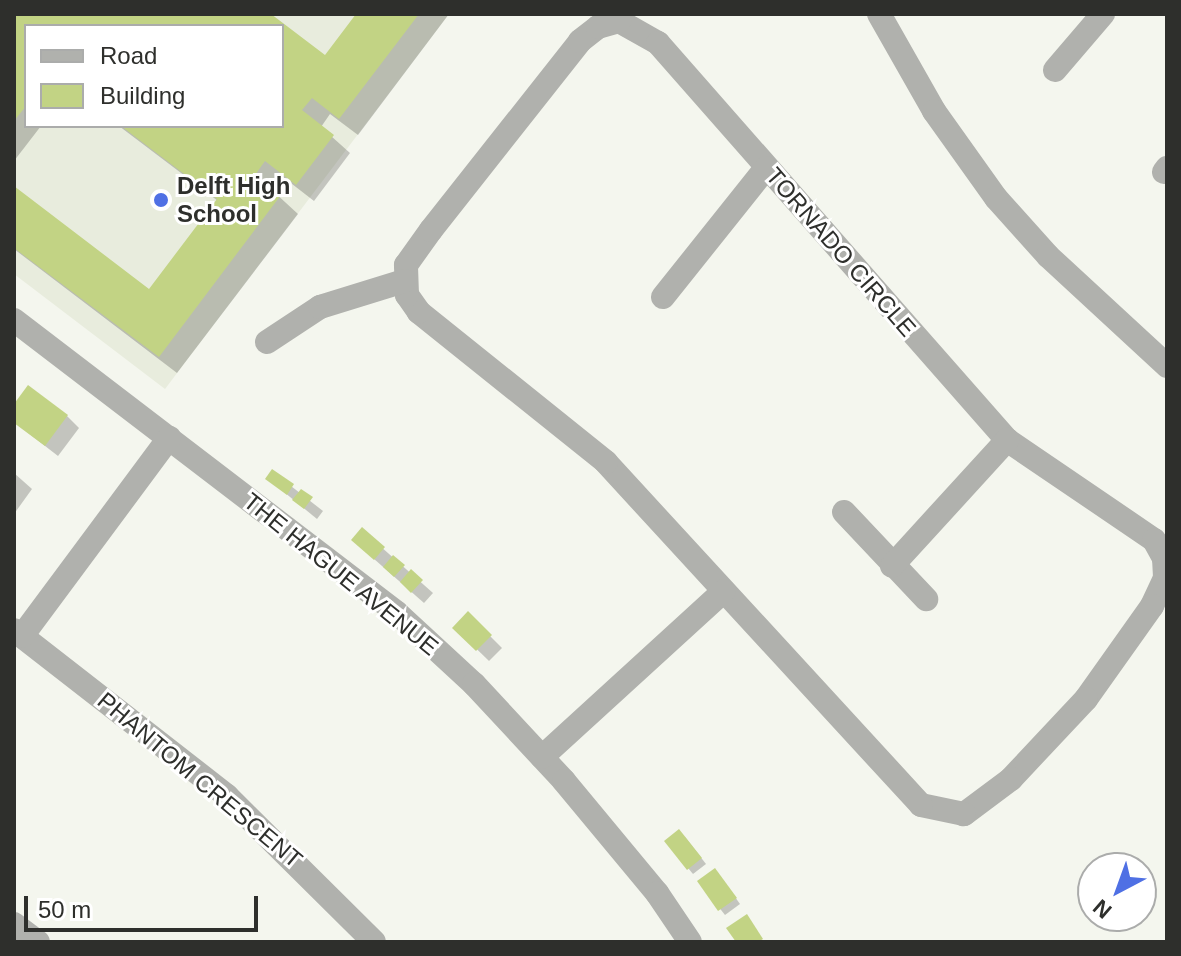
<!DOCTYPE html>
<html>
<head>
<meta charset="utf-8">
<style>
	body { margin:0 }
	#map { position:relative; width:1181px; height:956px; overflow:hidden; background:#f4f6ee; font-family:Arial,sans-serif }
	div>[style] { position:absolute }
	.built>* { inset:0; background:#e8ecdd }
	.shadow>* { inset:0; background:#0003 }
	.building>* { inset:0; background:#c2d384 }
	.minor>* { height:24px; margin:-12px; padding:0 12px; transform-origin:12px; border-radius:12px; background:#b0b1ad }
	.tertiary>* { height:24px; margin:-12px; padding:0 12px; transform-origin:12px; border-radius:12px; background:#b0b1ad }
	.dots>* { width:22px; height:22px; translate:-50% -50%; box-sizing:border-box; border:4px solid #fff; border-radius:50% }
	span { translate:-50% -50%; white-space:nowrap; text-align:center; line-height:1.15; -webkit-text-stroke:6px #fff; paint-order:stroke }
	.poi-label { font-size:24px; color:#2e2f2c; font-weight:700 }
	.left { translate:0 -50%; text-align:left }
	.street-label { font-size:24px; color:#2e2f2c }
	.frame { position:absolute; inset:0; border:16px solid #2e2f2c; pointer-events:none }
	.legend { position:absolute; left:24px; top:24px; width:260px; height:104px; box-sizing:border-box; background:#fff; border:2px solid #abacab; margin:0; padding:10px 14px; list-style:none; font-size:24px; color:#2e2f2c }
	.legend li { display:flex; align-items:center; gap:16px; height:40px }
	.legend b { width:40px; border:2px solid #abacab }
	.north { position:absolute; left:1077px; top:852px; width:80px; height:80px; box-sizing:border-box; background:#fff; border:2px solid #abacab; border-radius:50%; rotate:221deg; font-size:22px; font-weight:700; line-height:32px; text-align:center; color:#2e2f2c }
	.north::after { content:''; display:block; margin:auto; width:28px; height:36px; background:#4f70e4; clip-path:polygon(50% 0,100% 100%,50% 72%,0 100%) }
	.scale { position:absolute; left:24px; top:896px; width:234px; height:36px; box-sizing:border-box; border:4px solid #2e2f2c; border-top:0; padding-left:10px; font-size:24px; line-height:28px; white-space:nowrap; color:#2e2f2c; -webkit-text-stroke:6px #fff; paint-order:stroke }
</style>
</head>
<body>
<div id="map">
	<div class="built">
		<div style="clip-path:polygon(evenodd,14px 14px,449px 14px,165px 389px,14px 274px,14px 14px,26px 26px,282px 26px,282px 126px,26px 126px,26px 26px)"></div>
	</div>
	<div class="shadow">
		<div style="clip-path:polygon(14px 14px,268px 14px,326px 58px,358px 14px,449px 14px,358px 135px,330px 114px,321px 127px,350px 153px,314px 201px,283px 177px,273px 191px,298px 214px,177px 373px,14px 249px,14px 188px,150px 291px,218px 201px,119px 126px,282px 126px,282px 26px,26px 26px,26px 126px,41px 126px,14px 161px)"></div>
		<div style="clip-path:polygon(14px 407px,67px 416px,79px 428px,58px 456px,14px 422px)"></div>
		<div style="clip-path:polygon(273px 472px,323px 511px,317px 519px,268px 479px)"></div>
		<div style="clip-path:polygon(14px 473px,32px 489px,14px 514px)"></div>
		<div style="clip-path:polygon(362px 530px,433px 593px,424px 603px,365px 551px)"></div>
		<div style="clip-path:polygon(468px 614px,502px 648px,489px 661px,455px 628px)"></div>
		<div style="clip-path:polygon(685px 837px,706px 864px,693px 874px,688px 868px)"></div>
		<div style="clip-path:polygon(720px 876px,740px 904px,725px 915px,699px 882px)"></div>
	</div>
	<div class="building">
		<div style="clip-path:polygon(14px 14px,271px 14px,325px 55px,356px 14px,419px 14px,339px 119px,312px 98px,302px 110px,334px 135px,296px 185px,265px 161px,255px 175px,281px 195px,159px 357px,14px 248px,14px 186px,149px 289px,217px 199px,121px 126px,282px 126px,282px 26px,26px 26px,26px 106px,14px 121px)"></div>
		<div style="clip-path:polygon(28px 385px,68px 415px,45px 446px,14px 423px,14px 404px)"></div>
		<div style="clip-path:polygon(272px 469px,294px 484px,287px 495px,265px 479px)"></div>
		<div style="clip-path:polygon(301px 489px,313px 497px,304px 509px,292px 500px)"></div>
		<div style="clip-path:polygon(362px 527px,385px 547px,374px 560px,351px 540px)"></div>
		<div style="clip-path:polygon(393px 555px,405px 565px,394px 577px,383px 567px)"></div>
		<div style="clip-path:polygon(411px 569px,423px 580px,411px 593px,400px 582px)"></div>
		<div style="clip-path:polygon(468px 611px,492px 635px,476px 651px,452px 628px)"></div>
		<div style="clip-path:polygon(679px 829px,702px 858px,687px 870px,664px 841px)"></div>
		<div style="clip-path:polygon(715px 868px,737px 898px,718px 911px,697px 881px)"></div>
		<div style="clip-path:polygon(747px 914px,763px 939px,758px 942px,736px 942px,726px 928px)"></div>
	</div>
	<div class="minor">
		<div style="left:619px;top:21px;width:45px;rotate:29.4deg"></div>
		<div style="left:658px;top:43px;width:529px;rotate:48.68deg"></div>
		<div style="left:1007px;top:440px;width:178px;rotate:34.2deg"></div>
		<div style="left:1154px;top:540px;width:21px;rotate:61deg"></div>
		<div style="left:1164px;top:558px;width:20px;rotate:87deg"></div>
		<div style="left:1165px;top:578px;width:31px;rotate:115deg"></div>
		<div style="left:1152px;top:606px;width:114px;rotate:125.4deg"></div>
		<div style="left:1086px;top:699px;width:110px;rotate:133.2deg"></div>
		<div style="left:1011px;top:779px;width:59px;rotate:143.3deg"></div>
		<div style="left:964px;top:814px;width:44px;rotate:-168.2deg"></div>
		<div style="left:921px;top:805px;width:466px;rotate:-132.6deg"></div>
		<div style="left:606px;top:462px;width:240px;rotate:-141.3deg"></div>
		<div style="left:419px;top:312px;width:21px;rotate:-125deg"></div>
		<div style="left:407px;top:295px;width:30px;rotate:-92deg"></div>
		<div style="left:406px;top:265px;width:43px;rotate:-54.5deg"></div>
		<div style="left:431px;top:230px;width:241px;rotate:-51.7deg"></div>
		<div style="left:580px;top:41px;width:23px;rotate:-38deg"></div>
		<div style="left:598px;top:27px;width:22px;rotate:-16deg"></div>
		<div style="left:1055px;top:70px;width:74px;rotate:-49.4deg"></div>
		<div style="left:1164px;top:172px;width:5px;rotate:-53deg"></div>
		<div style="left:663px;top:297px;width:165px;rotate:-51.4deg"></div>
		<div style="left:14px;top:320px;width:482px;rotate:37.4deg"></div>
		<div style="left:397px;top:613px;width:105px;rotate:42.7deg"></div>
		<div style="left:474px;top:684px;width:132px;rotate:47.1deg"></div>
		<div style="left:564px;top:781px;width:146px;rotate:50.3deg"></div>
		<div style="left:657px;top:893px;width:59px;rotate:56deg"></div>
		<div style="left:267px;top:342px;width:64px;rotate:-33.4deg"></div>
		<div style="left:320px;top:307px;width:88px;rotate:-17.2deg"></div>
		<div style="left:844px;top:512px;width:120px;rotate:46.7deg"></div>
		<div style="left:892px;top:566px;width:171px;rotate:-47.6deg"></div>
		<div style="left:14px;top:630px;width:270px;rotate:37.9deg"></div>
		<div style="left:227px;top:796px;width:207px;rotate:44.8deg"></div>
		<div style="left:22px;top:636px;width:247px;rotate:-53.4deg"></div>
		<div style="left:542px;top:757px;width:246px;rotate:-42.4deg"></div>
		<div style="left:14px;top:924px;width:30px;rotate:37deg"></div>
	</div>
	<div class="tertiary">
		<div style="left:879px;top:14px;width:112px;rotate:60.4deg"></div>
		<div style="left:934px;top:111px;width:107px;rotate:54.5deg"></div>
		<div style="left:996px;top:198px;width:78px;rotate:48.1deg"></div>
		<div style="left:1048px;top:256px;width:162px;rotate:42.7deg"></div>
	</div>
	<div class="dots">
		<div style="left:161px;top:200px;background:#4f70e4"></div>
	</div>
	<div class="poi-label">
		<span class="left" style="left:177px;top:200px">Delft High<br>School</span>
	</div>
	<div class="street-label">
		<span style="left:841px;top:252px;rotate:49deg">TORNADO CIRCLE</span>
		<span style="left:341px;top:574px;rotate:39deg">THE HAGUE AVENUE</span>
		<span style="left:200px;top:780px;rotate:40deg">PHANTOM CRESCENT</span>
	</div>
	<div class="frame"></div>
	<ul class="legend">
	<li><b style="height:10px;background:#b0b1ad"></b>Road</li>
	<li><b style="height:22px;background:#c2d384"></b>Building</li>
	</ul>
	<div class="north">N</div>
	<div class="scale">50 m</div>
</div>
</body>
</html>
